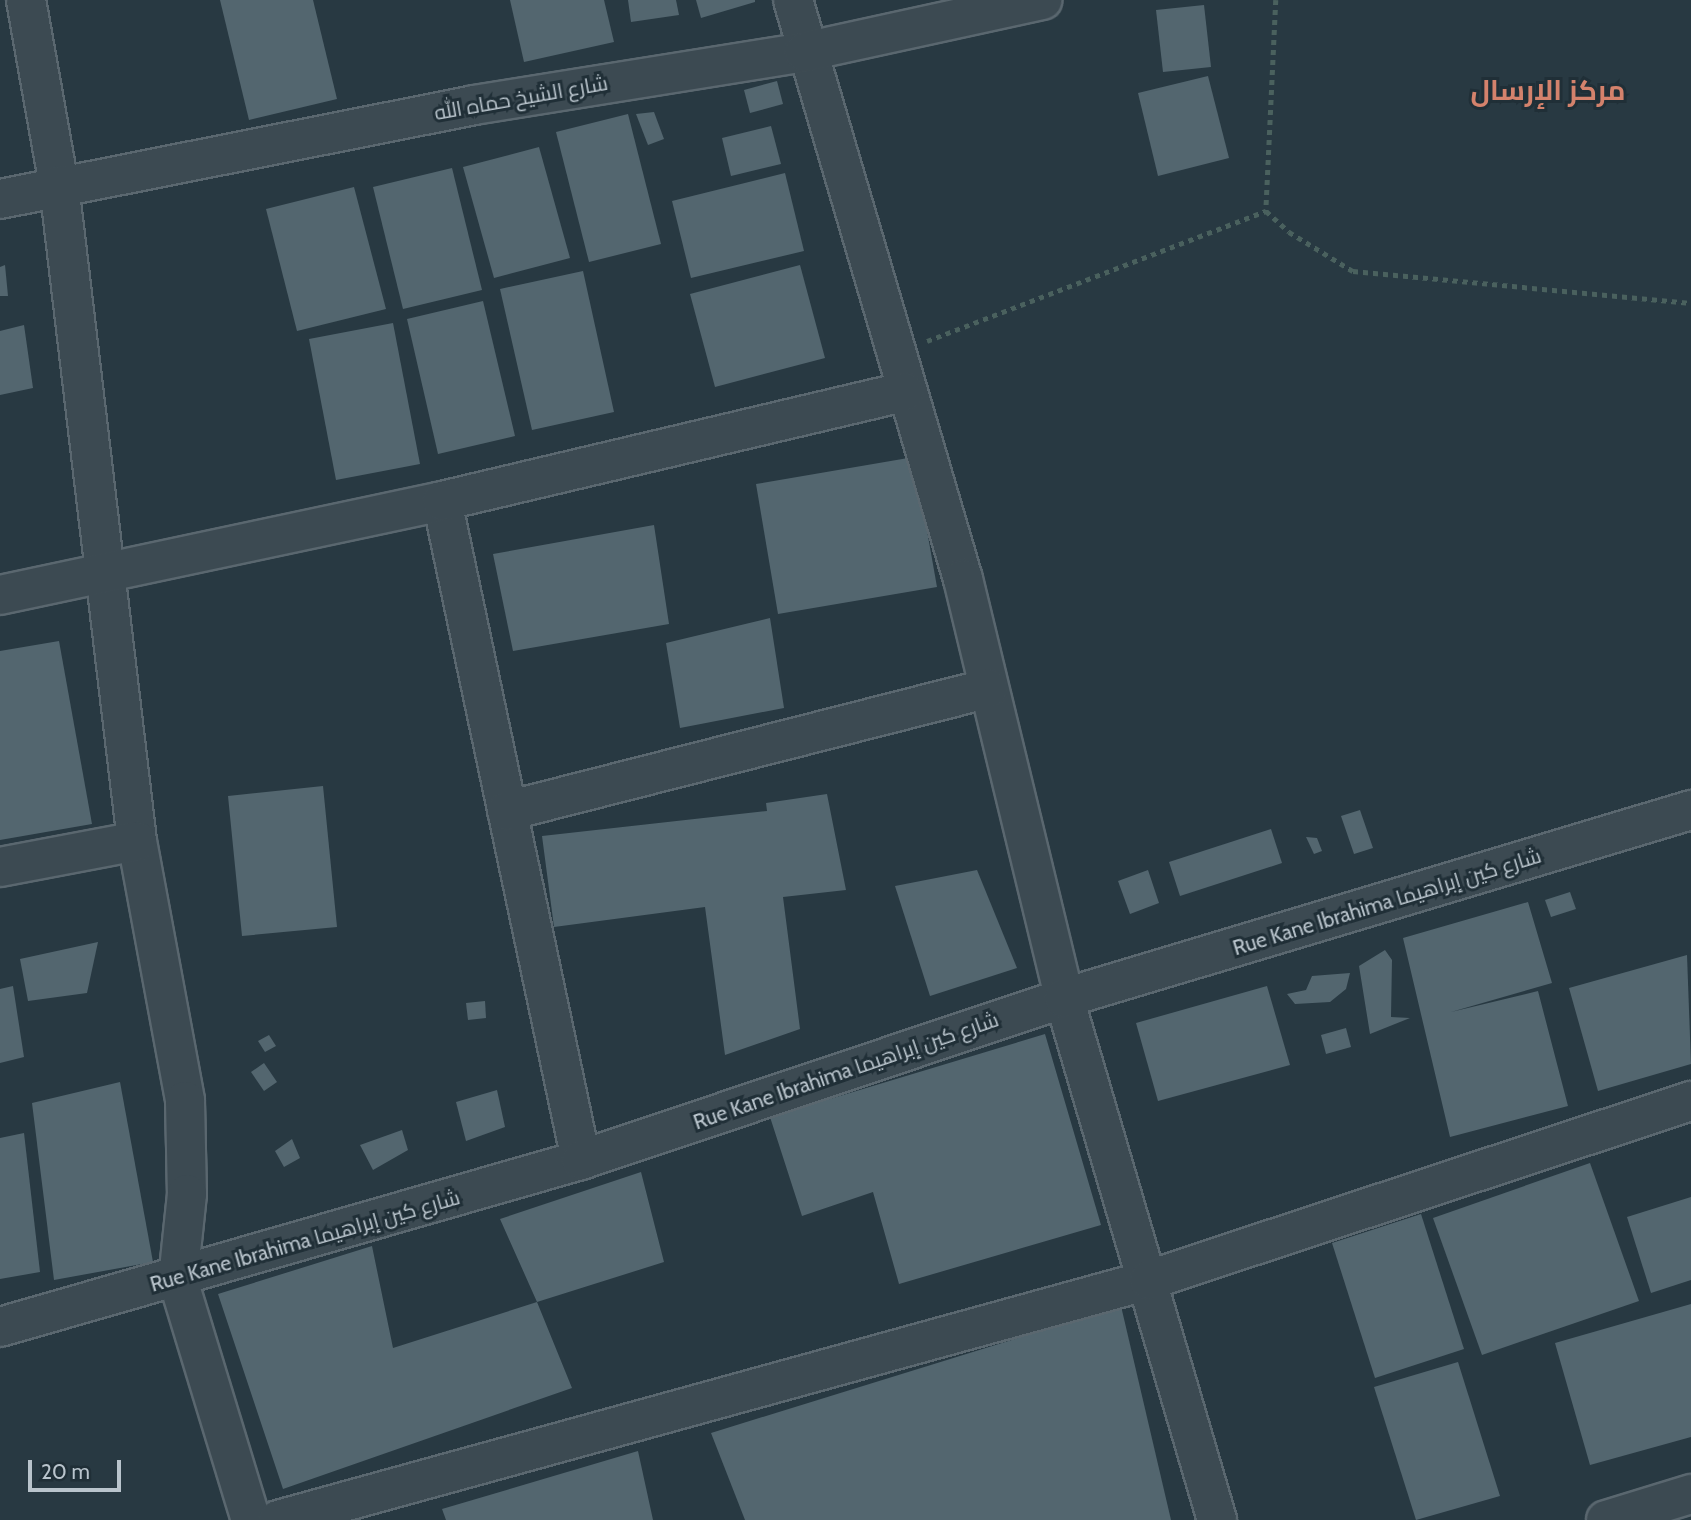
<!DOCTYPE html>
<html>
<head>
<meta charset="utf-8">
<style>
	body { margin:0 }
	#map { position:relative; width:1691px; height:1520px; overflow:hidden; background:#283942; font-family:Cabin,Cairo,sans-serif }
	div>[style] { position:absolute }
	.building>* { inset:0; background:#53666f }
	.path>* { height:4.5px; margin-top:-2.25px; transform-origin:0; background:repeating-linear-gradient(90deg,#4a615e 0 5px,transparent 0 10px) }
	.roads { filter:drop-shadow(2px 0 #5a676f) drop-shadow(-2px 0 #5a676f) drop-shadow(0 2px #5a676f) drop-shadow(0 -2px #5a676f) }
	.minor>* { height:38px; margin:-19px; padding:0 19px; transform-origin:19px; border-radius:19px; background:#3c4a52 }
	span { translate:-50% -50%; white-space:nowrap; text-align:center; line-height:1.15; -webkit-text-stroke:6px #202f37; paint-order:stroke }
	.street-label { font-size:21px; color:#b9c4cc }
	.district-label { font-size:28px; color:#d4826c; font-weight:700 }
	.scale { position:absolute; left:28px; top:1460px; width:93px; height:32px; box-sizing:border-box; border:4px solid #b9c4cc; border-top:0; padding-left:9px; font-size:21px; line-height:24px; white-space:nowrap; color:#b9c4cc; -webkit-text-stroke:5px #202f37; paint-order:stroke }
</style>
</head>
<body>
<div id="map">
	<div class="building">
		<div style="clip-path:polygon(220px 0,313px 0,337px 99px,249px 120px)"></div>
		<div style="clip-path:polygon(510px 0,604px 0,614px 42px,524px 62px)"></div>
		<div style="clip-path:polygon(628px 0,676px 0,679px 15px,631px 22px)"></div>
		<div style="clip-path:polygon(696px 0,755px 0,755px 2px,701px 18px)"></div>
		<div style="clip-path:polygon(1204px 5px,1211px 67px,1163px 72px,1156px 10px)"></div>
		<div style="clip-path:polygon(1208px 76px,1229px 158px,1158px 176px,1138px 93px)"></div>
		<div style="clip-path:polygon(777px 81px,783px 104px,750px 113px,744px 90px)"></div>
		<div style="clip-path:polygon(654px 112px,664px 139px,648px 145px,636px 114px)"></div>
		<div style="clip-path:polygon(628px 114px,661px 244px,589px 262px,556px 132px)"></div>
		<div style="clip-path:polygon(771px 126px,781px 164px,731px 176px,722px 138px)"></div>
		<div style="clip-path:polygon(539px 147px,570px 258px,494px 278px,463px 167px)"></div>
		<div style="clip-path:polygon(452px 168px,482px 290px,403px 309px,373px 187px)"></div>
		<div style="clip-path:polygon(785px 173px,804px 251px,691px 278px,672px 201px)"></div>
		<div style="clip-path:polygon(354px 187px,386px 309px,297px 331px,266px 209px)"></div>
		<div style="clip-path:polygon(5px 265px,8px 296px,0 296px,0 267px)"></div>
		<div style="clip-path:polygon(800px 265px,825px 358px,715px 387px,690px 294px)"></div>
		<div style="clip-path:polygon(583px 271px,614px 412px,532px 430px,500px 289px)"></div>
		<div style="clip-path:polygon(483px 301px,515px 436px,438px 454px,407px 319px)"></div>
		<div style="clip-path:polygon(393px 323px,420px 464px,336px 480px,309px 339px)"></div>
		<div style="clip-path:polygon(24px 325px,33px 388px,0 395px,0 331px)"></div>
		<div style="clip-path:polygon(914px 457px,937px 587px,778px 614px,756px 484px)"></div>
		<div style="clip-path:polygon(654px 525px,669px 624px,513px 651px,493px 554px)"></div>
		<div style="clip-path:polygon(770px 618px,784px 708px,680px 728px,666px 643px)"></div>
		<div style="clip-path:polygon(59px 641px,92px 824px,0 840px,0 651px)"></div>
		<div style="clip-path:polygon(323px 786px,337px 927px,242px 936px,228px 796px)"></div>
		<div style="clip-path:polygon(827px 794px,846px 890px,783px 897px,800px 1029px,725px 1055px,705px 907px,554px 927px,542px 836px,767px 811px,766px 803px)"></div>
		<div style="clip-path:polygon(1360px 810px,1373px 848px,1354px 854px,1341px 816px)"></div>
		<div style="clip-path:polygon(1271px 829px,1282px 863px,1180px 896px,1169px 862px)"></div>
		<div style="clip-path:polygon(1306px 837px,1317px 838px,1322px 851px,1314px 854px)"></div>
		<div style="clip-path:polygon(977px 870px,1017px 968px,930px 996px,895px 886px)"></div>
		<div style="clip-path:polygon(1148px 870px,1159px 903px,1130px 914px,1118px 881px)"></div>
		<div style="clip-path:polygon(1570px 892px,1576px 909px,1551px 917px,1545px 900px)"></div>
		<div style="clip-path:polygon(1528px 902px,1552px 983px,1451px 1012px,1538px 991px,1568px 1106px,1450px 1137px,1403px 938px)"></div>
		<div style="clip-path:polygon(98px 942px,87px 993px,28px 1001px,20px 959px)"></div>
		<div style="clip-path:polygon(1385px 950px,1392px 960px,1391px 1017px,1410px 1018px,1370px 1034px,1359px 966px)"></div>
		<div style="clip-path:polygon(1687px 955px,1691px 1064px,1598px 1091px,1569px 988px)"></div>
		<div style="clip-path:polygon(1350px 973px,1346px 989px,1330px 1002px,1295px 1004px,1287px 994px,1306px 990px,1312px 976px)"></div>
		<div style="clip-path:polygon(13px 986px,24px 1057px,0 1063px,0 989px)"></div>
		<div style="clip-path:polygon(1267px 986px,1290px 1065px,1158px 1101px,1136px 1023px)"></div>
		<div style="clip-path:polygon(485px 1001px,486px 1018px,468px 1020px,466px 1003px)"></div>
		<div style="clip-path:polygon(1346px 1028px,1351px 1047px,1326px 1054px,1321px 1035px)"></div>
		<div style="clip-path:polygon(1045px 1034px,1101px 1225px,899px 1284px,873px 1192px,802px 1216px,770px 1117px)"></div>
		<div style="clip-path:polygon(269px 1035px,276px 1046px,265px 1052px,258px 1041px)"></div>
		<div style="clip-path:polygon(264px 1063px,277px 1082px,264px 1091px,251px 1072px)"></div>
		<div style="clip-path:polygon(120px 1082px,153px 1262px,54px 1280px,32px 1103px)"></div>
		<div style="clip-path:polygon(497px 1090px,505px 1127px,466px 1141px,456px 1102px)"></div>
		<div style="clip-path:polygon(402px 1130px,408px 1150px,373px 1170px,360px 1145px)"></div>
		<div style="clip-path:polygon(24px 1133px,40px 1272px,0 1279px,0 1138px)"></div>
		<div style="clip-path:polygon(292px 1139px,300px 1158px,284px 1167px,275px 1151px)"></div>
		<div style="clip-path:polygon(1590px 1163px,1639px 1301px,1482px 1355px,1433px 1218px)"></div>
		<div style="clip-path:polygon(641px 1172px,664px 1262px,537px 1302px,572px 1388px,283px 1489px,218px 1294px,372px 1246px,393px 1348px,537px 1302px,500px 1219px)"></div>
		<div style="clip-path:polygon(1691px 1197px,1691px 1280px,1651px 1293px,1627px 1217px)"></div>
		<div style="clip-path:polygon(1421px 1214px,1464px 1349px,1375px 1378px,1332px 1243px)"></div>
		<div style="clip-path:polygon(1691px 1304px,1691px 1437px,1590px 1465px,1555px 1343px)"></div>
		<div style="clip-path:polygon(1121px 1306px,1171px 1520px,745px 1520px,711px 1433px)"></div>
		<div style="clip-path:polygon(1458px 1362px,1500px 1496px,1416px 1520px,1374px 1387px)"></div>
		<div style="clip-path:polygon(638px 1451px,653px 1520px,446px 1520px,442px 1509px)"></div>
	</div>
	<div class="path">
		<div style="left:1276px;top:0;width:211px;rotate:92.7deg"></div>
		<div style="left:1266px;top:211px;width:31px;rotate:42deg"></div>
		<div style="left:1289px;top:232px;width:75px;rotate:31.4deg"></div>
		<div style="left:1353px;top:271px;width:340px;rotate:5.4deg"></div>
		<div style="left:927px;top:341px;width:363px;rotate:-21deg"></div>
	</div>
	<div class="roads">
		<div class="minor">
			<div style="left:26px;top:0;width:188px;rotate:79.9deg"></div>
			<div style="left:59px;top:185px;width:661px;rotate:83.22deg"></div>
			<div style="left:137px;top:841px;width:264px;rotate:79.5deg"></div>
			<div style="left:185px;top:1101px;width:93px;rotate:88.8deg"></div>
			<div style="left:187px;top:1194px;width:86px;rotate:96deg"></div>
			<div style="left:178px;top:1280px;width:251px;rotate:73.1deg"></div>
			<div style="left:793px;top:0;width:603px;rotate:73.64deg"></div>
			<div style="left:963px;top:579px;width:431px;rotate:76.4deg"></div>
			<div style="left:1064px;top:998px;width:544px;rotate:73.66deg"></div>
			<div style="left:0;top:199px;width:483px;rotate:-11.2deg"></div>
			<div style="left:474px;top:105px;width:334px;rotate:-9.1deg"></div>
			<div style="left:804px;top:52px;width:244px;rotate:-12.3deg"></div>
			<div style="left:442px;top:501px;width:673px;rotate:78.09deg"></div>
			<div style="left:0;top:595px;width:452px;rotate:-12deg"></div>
			<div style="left:442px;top:501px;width:475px;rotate:-13.3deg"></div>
			<div style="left:507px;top:811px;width:497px;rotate:-14.3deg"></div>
			<div style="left:0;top:867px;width:139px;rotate:-10.7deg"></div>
			<div style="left:0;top:1327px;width:605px;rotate:-16.04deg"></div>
			<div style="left:581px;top:1160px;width:509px;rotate:-18.54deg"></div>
			<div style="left:1064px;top:998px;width:655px;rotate:-16.69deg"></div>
			<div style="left:278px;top:1520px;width:903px;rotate:-15.41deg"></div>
			<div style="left:1149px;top:1280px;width:571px;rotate:-18.28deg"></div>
			<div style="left:1606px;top:1520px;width:89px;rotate:-17deg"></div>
		</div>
	</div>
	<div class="street-label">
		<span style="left:521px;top:98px;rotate:-10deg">شارع الشيخ حماه الله</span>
		<span style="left:1387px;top:902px;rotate:-17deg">Rue Kane Ibrahima شارع كين إبراهيما</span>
		<span style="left:846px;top:1071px;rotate:-19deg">Rue Kane Ibrahima شارع كين إبراهيما</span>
		<span style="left:305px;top:1241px;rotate:-16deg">Rue Kane Ibrahima شارع كين إبراهيما</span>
	</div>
	<div class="district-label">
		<span style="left:1548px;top:90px">مركز الإرسال</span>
	</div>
	<div class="scale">20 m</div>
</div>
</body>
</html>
